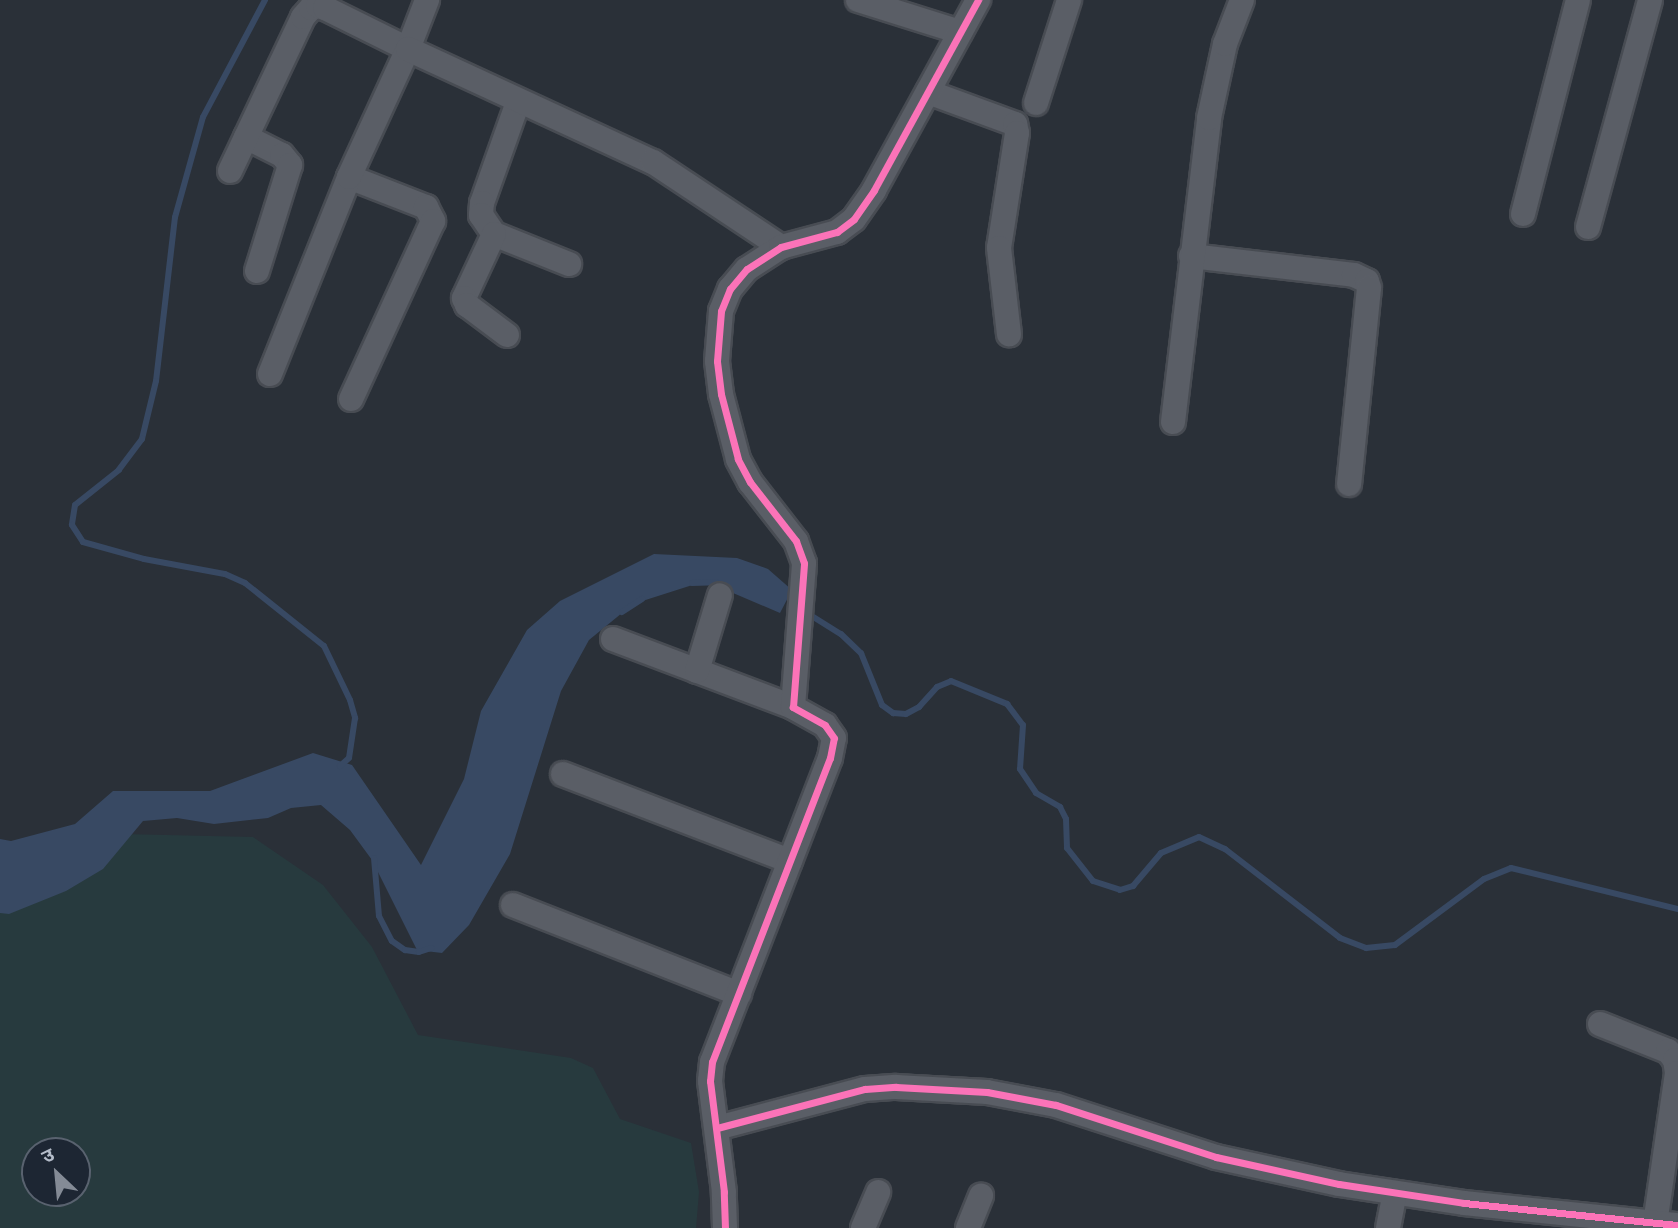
<!DOCTYPE html>
<html>
<head>
<meta charset="utf-8">
<style>
	body { margin:0 }
	#map { position:relative; width:1678px; height:1228px; overflow:hidden; background:#2a3038; font-family:Barlow,"Noto Sans Devanagari",sans-serif }
	div>[style] { position:absolute }
	.green>* { inset:0; background:#273a3e }
	.water>* { inset:0; background:#384963 }
	.stream>* { height:6px; margin:-3px; padding:0 3px; transform-origin:3px; border-radius:3px; background:#384963 }
	.roads { filter:drop-shadow(2px 0 #484c53) drop-shadow(-2px 0 #484c53) drop-shadow(0 2px #484c53) drop-shadow(0 -2px #484c53) }
	.street>* { height:24px; margin:-12px; padding:0 12px; transform-origin:12px; border-radius:12px; background:#5a5e66 }
	.cycleway>* { height:7px; margin:-3.5px; padding:0 3.5px; transform-origin:3.5px; border-radius:3.5px; background:#fb73b8 }
	span { translate:-50% -50%; white-space:nowrap; text-align:center; line-height:1.15; -webkit-text-stroke:5px #1d2633; paint-order:stroke }
	.north { position:absolute; left:21px; top:1137px; width:70px; height:70px; box-sizing:border-box; background:#1d2633; border:2px solid #59626f; border-radius:50%; rotate:334deg; font-size:19px; font-weight:700; line-height:28px; text-align:center; color:#b4bcc9 }
	.north::after { content:''; display:block; margin:auto; width:24px; height:32px; background:#848b96; clip-path:polygon(50% 0,100% 100%,50% 72%,0 100%) }
</style>
</head>
<body>
<div id="map">
	<div class="green">
		<div style="clip-path:polygon(evenodd,122px 834px,253px 837px,323px 885px,372px 947px,418px 1035px,571px 1058px,593px 1068px,620px 1119px,691px 1143px,699px 1192px,696px 1228px,0 1228px,0 887px,122px 834px,35px 1151px,77px 1151px,77px 1193px,35px 1193px,35px 1151px)"></div>
	</div>
	<div class="water">
		<div style="clip-path:polygon(654px 554px,737px 558px,768px 569px,792px 590px,780px 613px,705px 581px,633px 604px,589px 640px,561px 691px,510px 854px,469px 925px,442px 953px,417px 950px,372px 860px,350px 830px,321px 805px,291px 808px,268px 818px,214px 824px,177px 818px,143px 821px,103px 869px,66px 891px,9px 914px,0 913px,0 839px,11px 841px,75px 824px,113px 791px,210px 791px,313px 753px,352px 765px,421px 865px,464px 779px,481px 711px,527px 630px,560px 601px)"></div>
	</div>
	<div class="stream">
		<div style="left:265px;top:0;width:132px;rotate:117.9deg"></div>
		<div style="left:203px;top:117px;width:104px;rotate:105.6deg"></div>
		<div style="left:175px;top:217px;width:165px;rotate:96.6deg"></div>
		<div style="left:156px;top:381px;width:60px;rotate:103.6deg"></div>
		<div style="left:142px;top:439px;width:39px;rotate:127deg"></div>
		<div style="left:119px;top:470px;width:56px;rotate:141.5deg"></div>
		<div style="left:75px;top:505px;width:20px;rotate:99deg"></div>
		<div style="left:72px;top:525px;width:20px;rotate:57deg"></div>
		<div style="left:83px;top:542px;width:63px;rotate:15.6deg"></div>
		<div style="left:144px;top:559px;width:82px;rotate:10.5deg"></div>
		<div style="left:225px;top:574px;width:22px;rotate:24deg"></div>
		<div style="left:245px;top:583px;width:101px;rotate:38.6deg"></div>
		<div style="left:324px;top:646px;width:60px;rotate:64.3deg"></div>
		<div style="left:350px;top:700px;width:19px;rotate:74deg"></div>
		<div style="left:355px;top:718px;width:40px;rotate:98.5deg"></div>
		<div style="left:349px;top:758px;width:12px;rotate:138deg"></div>
		<div style="left:692px;top:583px;width:24px;rotate:-2deg"></div>
		<div style="left:622px;top:612px;width:24px;rotate:-33deg"></div>
		<div style="left:807px;top:613px;width:40px;rotate:32deg"></div>
		<div style="left:841px;top:634px;width:28px;rotate:44deg"></div>
		<div style="left:861px;top:653px;width:56px;rotate:68deg"></div>
		<div style="left:882px;top:705px;width:14px;rotate:36deg"></div>
		<div style="left:893px;top:713px;width:13px;rotate:4deg"></div>
		<div style="left:906px;top:714px;width:15px;rotate:-28deg"></div>
		<div style="left:919px;top:707px;width:27px;rotate:-48deg"></div>
		<div style="left:937px;top:687px;width:15px;rotate:-23deg"></div>
		<div style="left:951px;top:681px;width:61px;rotate:22.3deg"></div>
		<div style="left:1007px;top:704px;width:26px;rotate:53deg"></div>
		<div style="left:1023px;top:725px;width:44px;rotate:93.9deg"></div>
		<div style="left:1020px;top:769px;width:29px;rotate:56deg"></div>
		<div style="left:1036px;top:793px;width:28px;rotate:30deg"></div>
		<div style="left:1060px;top:807px;width:13px;rotate:63deg"></div>
		<div style="left:1066px;top:819px;width:29px;rotate:88deg"></div>
		<div style="left:1067px;top:848px;width:42px;rotate:51.8deg"></div>
		<div style="left:1093px;top:881px;width:28px;rotate:18deg"></div>
		<div style="left:1120px;top:890px;width:14px;rotate:-17deg"></div>
		<div style="left:1133px;top:886px;width:43px;rotate:-49.7deg"></div>
		<div style="left:1161px;top:853px;width:41px;rotate:-22.8deg"></div>
		<div style="left:1199px;top:837px;width:29px;rotate:25deg"></div>
		<div style="left:1225px;top:849px;width:145px;rotate:37.7deg"></div>
		<div style="left:1340px;top:938px;width:28px;rotate:21deg"></div>
		<div style="left:1366px;top:948px;width:29px;rotate:-6deg"></div>
		<div style="left:1395px;top:945px;width:111px;rotate:-36.6deg"></div>
		<div style="left:1484px;top:879px;width:29px;rotate:-22deg"></div>
		<div style="left:1511px;top:868px;width:172px;rotate:13.8deg"></div>
		<div style="left:374px;top:858px;width:58px;rotate:85.1deg"></div>
		<div style="left:379px;top:916px;width:28px;rotate:63deg"></div>
		<div style="left:392px;top:941px;width:16px;rotate:35deg"></div>
		<div style="left:405px;top:950px;width:14px;rotate:8deg"></div>
		<div style="left:419px;top:952px;width:13px;rotate:-18deg"></div>
	</div>
	<div class="roads">
		<div class="street">
			<div style="left:858px;top:0;width:107px;rotate:17.4deg"></div>
			<div style="left:928px;top:92px;width:93px;rotate:20.2deg"></div>
			<div style="left:1015px;top:124px;width:9px;rotate:77deg"></div>
			<div style="left:1017px;top:133px;width:116px;rotate:98.9deg"></div>
			<div style="left:999px;top:248px;width:87px;rotate:83.4deg"></div>
			<div style="left:518px;top:102px;width:107px;rotate:109.6deg"></div>
			<div style="left:482px;top:203px;width:12px;rotate:95deg"></div>
			<div style="left:481px;top:215px;width:23px;rotate:56deg"></div>
			<div style="left:494px;top:234px;width:81px;rotate:21.8deg"></div>
			<div style="left:1036px;top:103px;width:108px;rotate:-72.2deg"></div>
			<div style="left:246px;top:137px;width:40px;rotate:26.6deg"></div>
			<div style="left:282px;top:155px;width:13px;rotate:51deg"></div>
			<div style="left:290px;top:165px;width:111px;rotate:107.3deg"></div>
			<div style="left:230px;top:171px;width:170px;rotate:-64.6deg"></div>
			<div style="left:303px;top:17px;width:12px;rotate:-48deg"></div>
			<div style="left:311px;top:8px;width:7px;rotate:-16deg"></div>
			<div style="left:318px;top:6px;width:7px;rotate:16deg"></div>
			<div style="left:325px;top:8px;width:93px;rotate:26.3deg"></div>
			<div style="left:408px;top:49px;width:53px;rotate:-68.8deg"></div>
			<div style="left:349px;top:177px;width:83px;rotate:21.3deg"></div>
			<div style="left:426px;top:207px;width:16px;rotate:63deg"></div>
			<div style="left:433px;top:221px;width:196px;rotate:114.7deg"></div>
			<div style="left:1523px;top:214px;width:221px;rotate:-75.6deg"></div>
			<div style="left:1588px;top:227px;width:235px;rotate:-74.7deg"></div>
			<div style="left:494px;top:234px;width:71px;rotate:115.1deg"></div>
			<div style="left:464px;top:298px;width:8px;rotate:67deg"></div>
			<div style="left:467px;top:305px;width:50px;rotate:36.9deg"></div>
			<div style="left:1191px;top:256px;width:164px;rotate:6.6deg"></div>
			<div style="left:1354px;top:275px;width:14px;rotate:25deg"></div>
			<div style="left:1367px;top:281px;width:7px;rotate:74deg"></div>
			<div style="left:1369px;top:288px;width:197px;rotate:95.8deg"></div>
			<div style="left:270px;top:374px;width:212px;rotate:-68.1deg"></div>
			<div style="left:349px;top:177px;width:141px;rotate:-65.3deg"></div>
			<div style="left:408px;top:49px;width:270px;rotate:24.8deg"></div>
			<div style="left:653px;top:162px;width:154px;rotate:33.6deg"></div>
			<div style="left:1173px;top:422px;width:306px;rotate:-83.2deg"></div>
			<div style="left:1209px;top:118px;width:76px;rotate:-77.8deg"></div>
			<div style="left:1225px;top:44px;width:47px;rotate:-68.9deg"></div>
			<div style="left:613px;top:639px;width:192px;rotate:20.7deg"></div>
			<div style="left:697px;top:671px;width:79px;rotate:-73.2deg"></div>
			<div style="left:563px;top:774px;width:243px;rotate:21deg"></div>
			<div style="left:513px;top:905px;width:243px;rotate:21.5deg"></div>
			<div style="left:1600px;top:1024px;width:73px;rotate:21.7deg"></div>
			<div style="left:1668px;top:1051px;width:11px;rotate:52deg"></div>
			<div style="left:1675px;top:1060px;width:13px;rotate:81deg"></div>
			<div style="left:1677px;top:1073px;width:152px;rotate:98.3deg"></div>
			<div style="left:717px;top:1128px;width:153px;rotate:-14.8deg"></div>
			<div style="left:865px;top:1089px;width:31px;rotate:-4deg"></div>
			<div style="left:896px;top:1087px;width:91px;rotate:3.1deg"></div>
			<div style="left:987px;top:1092px;width:70px;rotate:10.7deg"></div>
			<div style="left:1056px;top:1105px;width:168px;rotate:18deg"></div>
			<div style="left:1216px;top:1157px;width:126px;rotate:12.4deg"></div>
			<div style="left:1339px;top:1184px;width:126px;rotate:8.6deg"></div>
			<div style="left:1464px;top:1203px;width:215px;rotate:5.9deg"></div>
			<div style="left:725px;top:1228px;width:36px;rotate:-92deg"></div>
			<div style="left:724px;top:1192px;width:112px;rotate:-97.2deg"></div>
			<div style="left:710px;top:1081px;width:19px;rotate:-84deg"></div>
			<div style="left:712px;top:1062px;width:326px;rotate:-68.8deg"></div>
			<div style="left:830px;top:758px;width:20px;rotate:-79deg"></div>
			<div style="left:834px;top:738px;width:16px;rotate:-125deg"></div>
			<div style="left:825px;top:725px;width:37px;rotate:-151deg"></div>
			<div style="left:793px;top:707px;width:144px;rotate:-85.6deg"></div>
			<div style="left:804px;top:563px;width:23px;rotate:-110deg"></div>
			<div style="left:796px;top:541px;width:75px;rotate:-127.9deg"></div>
			<div style="left:750px;top:482px;width:26px;rotate:-118deg"></div>
			<div style="left:738px;top:459px;width:67px;rotate:-104.7deg"></div>
			<div style="left:721px;top:394px;width:33px;rotate:-97deg"></div>
			<div style="left:717px;top:361px;width:50px;rotate:-85.4deg"></div>
			<div style="left:721px;top:311px;width:24px;rotate:-68deg"></div>
			<div style="left:730px;top:289px;width:26px;rotate:-50deg"></div>
			<div style="left:747px;top:269px;width:40px;rotate:-32.9deg"></div>
			<div style="left:781px;top:247px;width:58px;rotate:-15deg"></div>
			<div style="left:837px;top:232px;width:21px;rotate:-37deg"></div>
			<div style="left:854px;top:219px;width:35px;rotate:-55deg"></div>
			<div style="left:874px;top:190px;width:217px;rotate:-61.3deg"></div>
			<div style="left:863px;top:1228px;width:39px;rotate:-67deg"></div>
			<div style="left:968px;top:1228px;width:35px;rotate:-68deg"></div>
			<div style="left:1388px;top:1228px;width:36px;rotate:-79deg"></div>
		</div>
	</div>
	<div class="cycleway">
		<div style="left:717px;top:1128px;width:153px;rotate:-14.8deg"></div>
		<div style="left:865px;top:1089px;width:31px;rotate:-4deg"></div>
		<div style="left:896px;top:1087px;width:91px;rotate:3.1deg"></div>
		<div style="left:987px;top:1092px;width:70px;rotate:10.7deg"></div>
		<div style="left:1056px;top:1105px;width:168px;rotate:18deg"></div>
		<div style="left:1216px;top:1157px;width:126px;rotate:12.4deg"></div>
		<div style="left:1339px;top:1184px;width:126px;rotate:8.6deg"></div>
		<div style="left:1464px;top:1203px;width:215px;rotate:5.9deg"></div>
		<div style="left:725px;top:1228px;width:36px;rotate:-92deg"></div>
		<div style="left:724px;top:1192px;width:112px;rotate:-97.2deg"></div>
		<div style="left:710px;top:1081px;width:19px;rotate:-84deg"></div>
		<div style="left:712px;top:1062px;width:326px;rotate:-68.8deg"></div>
		<div style="left:830px;top:758px;width:20px;rotate:-79deg"></div>
		<div style="left:834px;top:738px;width:16px;rotate:-125deg"></div>
		<div style="left:825px;top:725px;width:37px;rotate:-151deg"></div>
		<div style="left:793px;top:707px;width:144px;rotate:-85.6deg"></div>
		<div style="left:804px;top:563px;width:23px;rotate:-110deg"></div>
		<div style="left:796px;top:541px;width:75px;rotate:-127.9deg"></div>
		<div style="left:750px;top:482px;width:26px;rotate:-118deg"></div>
		<div style="left:738px;top:459px;width:67px;rotate:-104.7deg"></div>
		<div style="left:721px;top:394px;width:33px;rotate:-97deg"></div>
		<div style="left:717px;top:361px;width:50px;rotate:-85.4deg"></div>
		<div style="left:721px;top:311px;width:24px;rotate:-68deg"></div>
		<div style="left:730px;top:289px;width:26px;rotate:-50deg"></div>
		<div style="left:747px;top:269px;width:40px;rotate:-32.9deg"></div>
		<div style="left:781px;top:247px;width:58px;rotate:-15deg"></div>
		<div style="left:837px;top:232px;width:21px;rotate:-37deg"></div>
		<div style="left:854px;top:219px;width:35px;rotate:-55deg"></div>
		<div style="left:874px;top:190px;width:217px;rotate:-61.3deg"></div>
	</div>
	<div class="north">उ</div>
</div>
</body>
</html>
